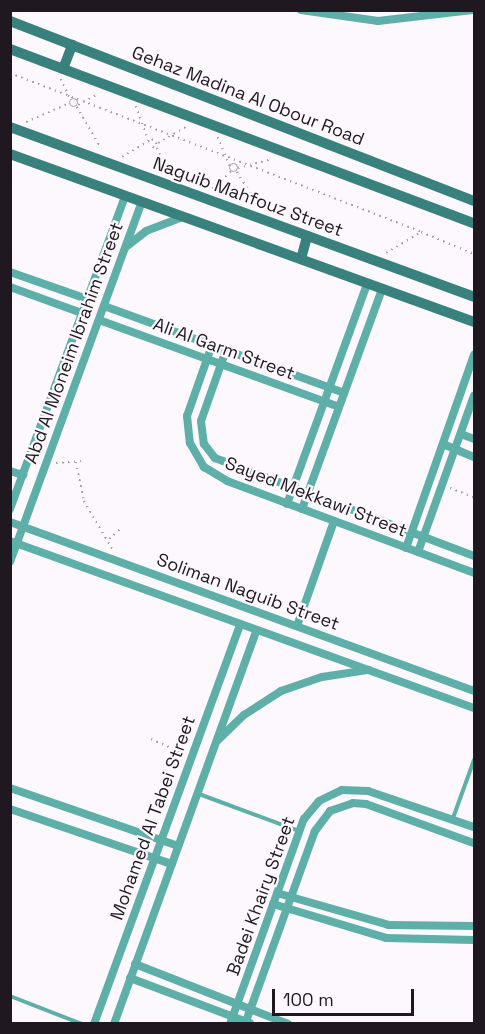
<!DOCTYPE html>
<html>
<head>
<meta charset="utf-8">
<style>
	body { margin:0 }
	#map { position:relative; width:485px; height:1034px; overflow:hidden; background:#fcf8fd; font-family:"Space Grotesk",sans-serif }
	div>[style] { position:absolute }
	.path>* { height:1.5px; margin-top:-0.75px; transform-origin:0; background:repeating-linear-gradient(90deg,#a6a1a7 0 1.5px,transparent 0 6px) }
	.path>.ring { margin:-0.75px; padding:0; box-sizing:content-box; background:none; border:1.5px solid #a6a1a7; border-radius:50% }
	.lane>* { height:4px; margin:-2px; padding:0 2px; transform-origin:2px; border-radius:2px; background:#5eafa8 }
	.street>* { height:8px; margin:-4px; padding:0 4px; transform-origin:4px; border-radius:4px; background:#5eafa8 }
	.secondary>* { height:10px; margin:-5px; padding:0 5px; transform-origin:5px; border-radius:5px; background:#39817c }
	span { translate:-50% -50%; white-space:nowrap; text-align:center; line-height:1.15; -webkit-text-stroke:4.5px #fcf8fd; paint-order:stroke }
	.street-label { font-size:18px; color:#201821 }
	.frame { position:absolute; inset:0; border:12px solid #201821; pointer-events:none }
	.scale { position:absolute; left:272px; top:989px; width:142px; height:27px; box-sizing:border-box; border:3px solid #201821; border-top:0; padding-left:8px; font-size:18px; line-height:21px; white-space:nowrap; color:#201821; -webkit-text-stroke:4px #fcf8fd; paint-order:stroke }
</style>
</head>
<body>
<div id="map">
	<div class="path">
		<div style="left:10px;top:73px;width:441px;rotate:21.1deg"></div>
		<div style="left:61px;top:79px;width:23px;rotate:65deg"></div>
		<div class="ring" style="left:69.5px;top:98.5px;width:7.5px;height:7.5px"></div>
		<div style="left:78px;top:105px;width:23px;rotate:-29deg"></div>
		<div style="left:136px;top:106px;width:37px;rotate:70deg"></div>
		<div style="left:77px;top:107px;width:48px;rotate:59.7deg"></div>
		<div style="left:26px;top:122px;width:48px;rotate:-23.4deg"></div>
		<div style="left:218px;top:137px;width:32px;rotate:68deg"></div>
		<div style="left:158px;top:143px;width:34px;rotate:-30deg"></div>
		<div style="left:157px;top:148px;width:31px;rotate:63deg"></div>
		<div style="left:122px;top:157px;width:35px;rotate:-31deg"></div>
		<div style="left:152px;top:139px;width:6px;rotate:39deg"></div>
		<div style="left:157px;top:143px;width:6px;rotate:121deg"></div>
		<div style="left:154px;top:148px;width:6px;rotate:-149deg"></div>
		<div class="ring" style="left:229.5px;top:163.5px;width:7.5px;height:7.5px"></div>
		<div style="left:238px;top:168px;width:35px;rotate:-15deg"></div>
		<div style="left:237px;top:172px;width:40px;rotate:57.1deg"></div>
		<div style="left:212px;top:189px;width:26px;rotate:-43deg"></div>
		<div style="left:386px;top:253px;width:41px;rotate:-31deg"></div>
		<div style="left:421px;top:232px;width:57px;rotate:22.5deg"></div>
		<div style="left:76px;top:462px;width:40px;rotate:78deg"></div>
		<div style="left:84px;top:501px;width:57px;rotate:59.4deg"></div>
		<div style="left:56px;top:463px;width:27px;rotate:-4deg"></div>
		<div style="left:450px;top:488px;width:26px;rotate:21deg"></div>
		<div style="left:109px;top:539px;width:15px;rotate:-42deg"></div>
		<div style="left:151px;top:739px;width:35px;rotate:24deg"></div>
	</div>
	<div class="lane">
		<div style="left:199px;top:794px;width:107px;rotate:20.3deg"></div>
		<div style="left:453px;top:818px;width:62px;rotate:-70.1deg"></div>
		<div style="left:10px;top:996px;width:77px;rotate:21.3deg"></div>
	</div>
	<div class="street">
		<div style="left:301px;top:10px;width:78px;rotate:8.1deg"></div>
		<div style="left:378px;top:21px;width:95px;rotate:-6.7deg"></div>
		<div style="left:127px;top:246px;width:24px;rotate:-38deg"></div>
		<div style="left:146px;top:231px;width:40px;rotate:-21deg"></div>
		<div style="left:10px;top:272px;width:82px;rotate:19.3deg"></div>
		<div style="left:10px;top:287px;width:77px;rotate:19.9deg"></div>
		<div style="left:104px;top:306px;width:255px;rotate:19.9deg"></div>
		<div style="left:99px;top:320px;width:255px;rotate:19.9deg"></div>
		<div style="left:212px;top:345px;width:75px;rotate:109.4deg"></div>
		<div style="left:187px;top:416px;width:27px;rotate:84deg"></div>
		<div style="left:190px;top:443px;width:28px;rotate:60deg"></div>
		<div style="left:204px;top:467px;width:27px;rotate:31deg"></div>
		<div style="left:227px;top:481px;width:264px;rotate:20.4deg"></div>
		<div style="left:226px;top:350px;width:75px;rotate:109.4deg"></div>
		<div style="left:201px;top:421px;width:23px;rotate:83deg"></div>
		<div style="left:204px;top:444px;width:18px;rotate:52deg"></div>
		<div style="left:215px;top:458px;width:277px;rotate:20.7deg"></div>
		<div style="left:461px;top:434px;width:14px;rotate:21deg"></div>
		<div style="left:443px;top:444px;width:34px;rotate:23deg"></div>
		<div style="left:10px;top:471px;width:14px;rotate:17deg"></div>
		<div style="left:287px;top:504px;width:234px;rotate:-70deg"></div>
		<div style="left:10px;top:509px;width:333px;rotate:-69.8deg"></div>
		<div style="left:302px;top:509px;width:234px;rotate:-70deg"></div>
		<div style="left:10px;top:522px;width:494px;rotate:20deg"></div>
		<div style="left:10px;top:541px;width:493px;rotate:19.8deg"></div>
		<div style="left:406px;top:548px;width:205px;rotate:-70.6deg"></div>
		<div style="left:418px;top:552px;width:166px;rotate:-70.3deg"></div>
		<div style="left:10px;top:562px;width:383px;rotate:-69.9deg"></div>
		<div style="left:297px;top:626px;width:111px;rotate:-70.6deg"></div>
		<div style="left:218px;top:740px;width:36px;rotate:-44deg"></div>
		<div style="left:244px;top:715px;width:44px;rotate:-33deg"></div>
		<div style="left:281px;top:691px;width:43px;rotate:-18.9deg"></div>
		<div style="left:322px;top:677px;width:47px;rotate:-8.7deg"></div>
		<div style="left:10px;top:788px;width:178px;rotate:19deg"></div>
		<div style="left:10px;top:809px;width:171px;rotate:18.8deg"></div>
		<div style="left:277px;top:893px;width:116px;rotate:15.9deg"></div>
		<div style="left:389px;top:925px;width:85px;rotate:0.7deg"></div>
		<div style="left:273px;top:904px;width:118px;rotate:16.7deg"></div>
		<div style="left:386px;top:938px;width:88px;rotate:1.3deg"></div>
		<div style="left:135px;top:964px;width:164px;rotate:21.4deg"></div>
		<div style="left:130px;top:978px;width:128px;rotate:20.6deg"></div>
		<div style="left:94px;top:1024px;width:426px;rotate:-69.9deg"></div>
		<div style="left:114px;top:1024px;width:419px;rotate:-70.1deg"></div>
		<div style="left:230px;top:1024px;width:218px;rotate:-70.2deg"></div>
		<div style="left:304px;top:819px;width:23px;rotate:-50deg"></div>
		<div style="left:319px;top:801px;width:25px;rotate:-26deg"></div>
		<div style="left:342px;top:790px;width:26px;rotate:2deg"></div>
		<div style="left:368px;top:791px;width:112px;rotate:18.8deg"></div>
		<div style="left:245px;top:1024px;width:205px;rotate:-70.1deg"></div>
		<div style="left:315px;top:831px;width:25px;rotate:-53deg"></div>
		<div style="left:330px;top:811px;width:24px;rotate:-19deg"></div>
		<div style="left:353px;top:803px;width:13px;rotate:4deg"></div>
		<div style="left:366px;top:804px;width:115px;rotate:19.9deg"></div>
	</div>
	<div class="secondary">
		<div style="left:10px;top:21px;width:498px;rotate:21.2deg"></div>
		<div style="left:10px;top:49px;width:496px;rotate:20.6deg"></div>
		<div style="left:63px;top:69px;width:26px;rotate:-69deg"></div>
		<div style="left:10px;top:127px;width:494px;rotate:20.1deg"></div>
		<div style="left:10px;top:154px;width:493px;rotate:19.9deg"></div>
		<div style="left:301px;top:259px;width:24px;rotate:-75deg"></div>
	</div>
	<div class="street-label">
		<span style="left:248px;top:96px;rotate:21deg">Gehaz Madina Al Obour Road</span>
		<span style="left:248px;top:197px;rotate:20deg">Naguib Mahfouz Street</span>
		<span style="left:74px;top:343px;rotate:-70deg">Abd Al Moneim Ibrahim Street</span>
		<span style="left:224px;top:349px;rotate:20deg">Ali Al Garm Street</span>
		<span style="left:316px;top:497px;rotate:21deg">Sayed Mekkawi Street</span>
		<span style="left:248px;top:592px;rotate:20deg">Soliman Naguib Street</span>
		<span style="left:153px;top:818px;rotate:-70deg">Mohamed Al Tabei Street</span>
		<span style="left:261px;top:896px;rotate:-70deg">Badei Khairy Street</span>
	</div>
	<div class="frame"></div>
	<div class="scale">100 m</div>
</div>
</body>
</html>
